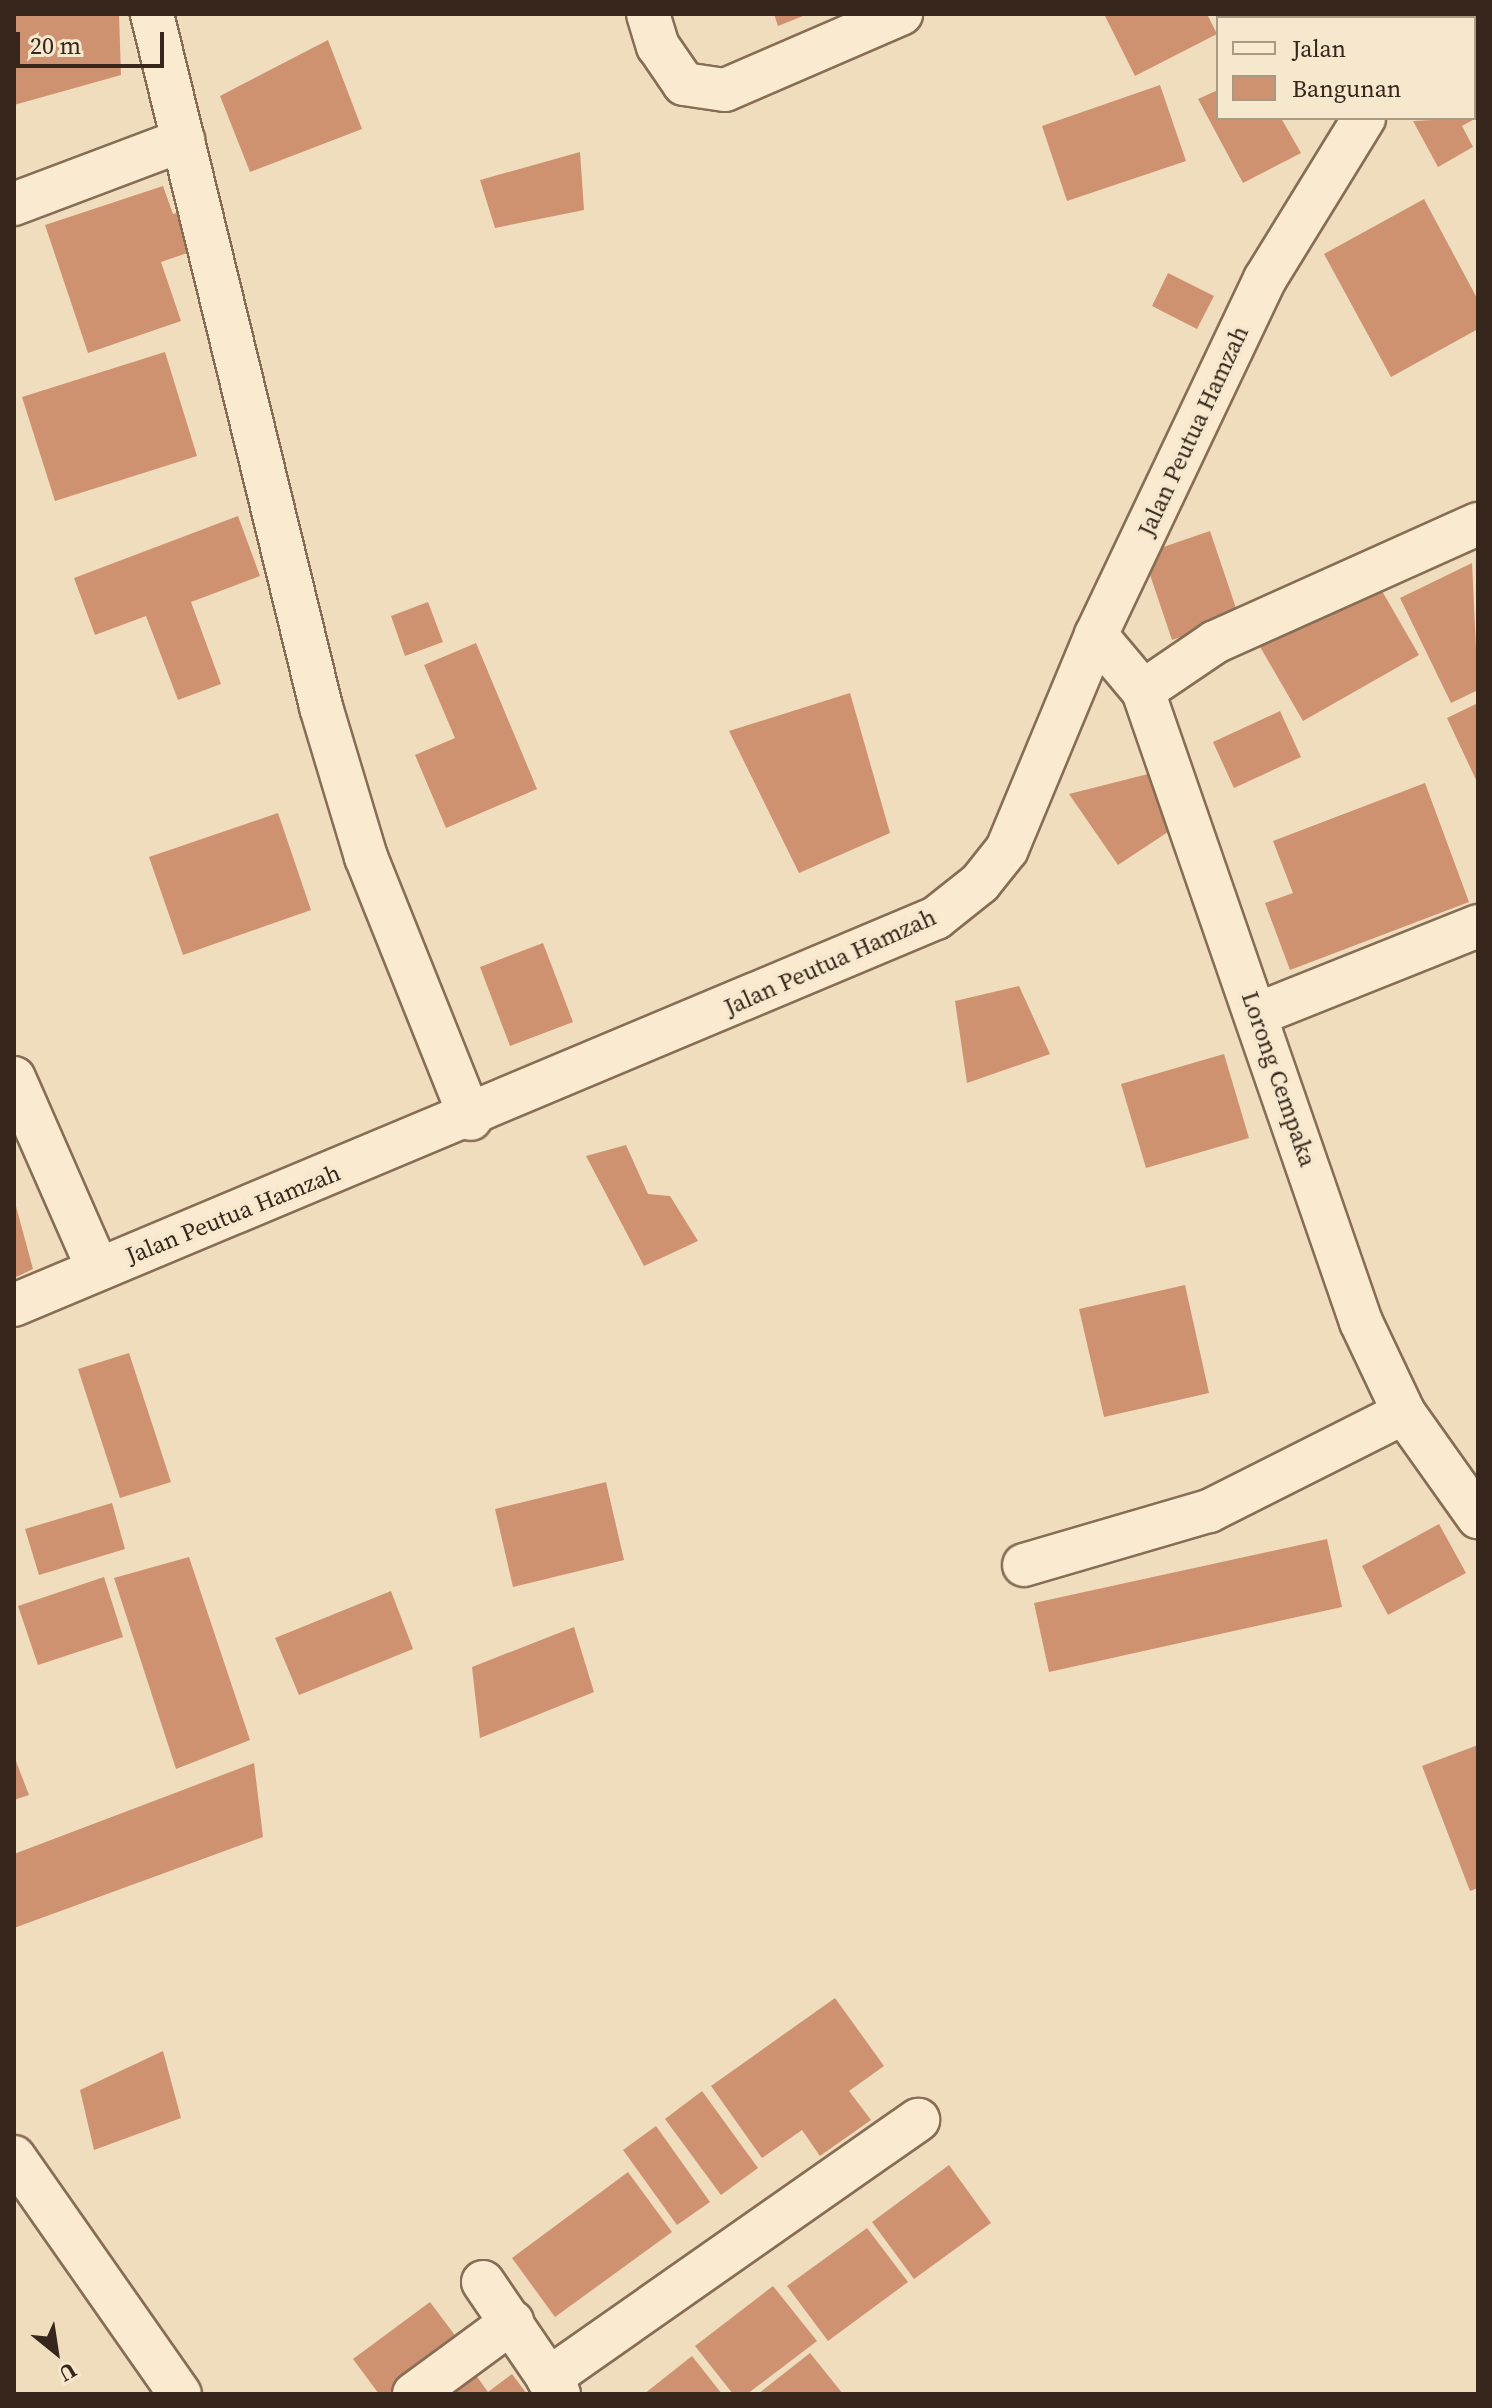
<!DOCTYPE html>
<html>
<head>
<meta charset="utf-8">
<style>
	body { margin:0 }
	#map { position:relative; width:1492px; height:2408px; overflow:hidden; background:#efddbd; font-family:"Source Serif 4",serif }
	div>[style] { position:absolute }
	.building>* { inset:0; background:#cf9271 }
	.roads { filter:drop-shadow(2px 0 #876d56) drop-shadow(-2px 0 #876d56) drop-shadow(0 2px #876d56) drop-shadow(0 -2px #876d56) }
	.street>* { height:42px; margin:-21px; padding:0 21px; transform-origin:21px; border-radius:21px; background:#faebd0 }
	span { translate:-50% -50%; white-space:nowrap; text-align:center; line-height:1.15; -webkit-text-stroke:7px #f6e8cd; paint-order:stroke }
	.street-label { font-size:24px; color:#36261b }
	.frame { position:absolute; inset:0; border:16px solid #36261b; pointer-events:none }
	.legend { position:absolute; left:1216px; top:16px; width:260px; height:104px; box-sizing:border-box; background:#f6e8cd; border:2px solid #a99a86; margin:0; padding:10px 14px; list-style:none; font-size:24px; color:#36261b }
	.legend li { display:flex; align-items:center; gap:16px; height:40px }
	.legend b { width:40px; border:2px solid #a99a86 }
	.north { position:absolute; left:16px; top:2312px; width:80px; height:80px; -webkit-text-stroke:6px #f6e8cd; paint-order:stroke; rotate:150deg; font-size:22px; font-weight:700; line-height:32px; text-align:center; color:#36261b }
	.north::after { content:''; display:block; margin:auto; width:28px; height:36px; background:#36261b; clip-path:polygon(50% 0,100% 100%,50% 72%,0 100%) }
	.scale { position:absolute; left:16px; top:32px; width:148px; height:36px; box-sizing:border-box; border:4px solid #36261b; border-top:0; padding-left:10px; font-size:24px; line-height:28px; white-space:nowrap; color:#36261b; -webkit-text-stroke:6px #f6e8cd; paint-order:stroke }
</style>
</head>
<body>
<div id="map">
	<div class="building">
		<div style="clip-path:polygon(14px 14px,119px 14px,121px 75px,14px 105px)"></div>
		<div style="clip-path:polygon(774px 14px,808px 14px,778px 26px)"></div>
		<div style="clip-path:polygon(1104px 14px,1207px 14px,1217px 34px,1135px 76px)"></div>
		<div style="clip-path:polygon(1219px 14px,1347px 14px,1341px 18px)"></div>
		<div style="clip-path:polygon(328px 40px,362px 129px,250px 172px,220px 96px)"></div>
		<div style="clip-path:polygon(1478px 48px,1478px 117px,1462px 126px,1473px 147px,1438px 167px,1413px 121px,1474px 118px)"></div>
		<div style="clip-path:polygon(1160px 85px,1186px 161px,1067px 201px,1042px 126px)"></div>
		<div style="clip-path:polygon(1218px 90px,1218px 118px,1281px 118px,1301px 153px,1243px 183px,1198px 99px)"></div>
		<div style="clip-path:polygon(580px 152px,584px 210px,495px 228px,480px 180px)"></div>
		<div style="clip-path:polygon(163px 186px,173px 214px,186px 210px,199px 249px,161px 262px,181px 321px,88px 353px,45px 225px)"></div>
		<div style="clip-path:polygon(1424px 199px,1478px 300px,1478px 329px,1391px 377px,1324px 254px)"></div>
		<div style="clip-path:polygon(1168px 273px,1214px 296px,1197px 329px,1152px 306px)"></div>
		<div style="clip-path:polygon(165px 352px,197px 456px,55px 501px,22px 397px)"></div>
		<div style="clip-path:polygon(238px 516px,260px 576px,191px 602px,221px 684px,178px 700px,146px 616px,95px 635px,74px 578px)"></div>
		<div style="clip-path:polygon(1210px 531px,1239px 617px,1172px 640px,1143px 554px)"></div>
		<div style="clip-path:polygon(1472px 563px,1478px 690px,1451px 703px,1400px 598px)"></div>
		<div style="clip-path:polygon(1375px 579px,1419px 655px,1303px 721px,1259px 645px)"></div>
		<div style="clip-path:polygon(428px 602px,443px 642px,405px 656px,391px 616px)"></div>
		<div style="clip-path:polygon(476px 643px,537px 789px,446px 828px,415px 755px,455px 738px,424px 665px)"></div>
		<div style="clip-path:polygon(850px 693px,890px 833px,799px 873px,729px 731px)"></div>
		<div style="clip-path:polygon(1478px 703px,1478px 784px,1447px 718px)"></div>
		<div style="clip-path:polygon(1280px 711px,1301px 757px,1234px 788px,1213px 742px)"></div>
		<div style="clip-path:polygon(1148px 774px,1168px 832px,1118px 865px,1069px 794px)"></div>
		<div style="clip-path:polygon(1425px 783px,1469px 902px,1290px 970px,1265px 903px,1293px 893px,1273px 841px)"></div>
		<div style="clip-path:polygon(278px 813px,311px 910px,183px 955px,149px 857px)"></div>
		<div style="clip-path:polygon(543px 943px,573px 1022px,510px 1046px,480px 967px)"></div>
		<div style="clip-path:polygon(1019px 986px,1050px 1054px,967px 1083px,955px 1001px)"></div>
		<div style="clip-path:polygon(1224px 1054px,1249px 1138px,1146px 1168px,1121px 1084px)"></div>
		<div style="clip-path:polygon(626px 1145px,648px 1194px,670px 1196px,698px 1241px,644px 1266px,586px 1156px)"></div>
		<div style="clip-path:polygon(14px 1199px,33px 1269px,14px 1278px)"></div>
		<div style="clip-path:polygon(1185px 1285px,1209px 1393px,1104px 1417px,1079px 1309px)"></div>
		<div style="clip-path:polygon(129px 1353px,171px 1482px,120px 1498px,78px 1369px)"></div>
		<div style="clip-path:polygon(606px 1482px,624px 1560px,513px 1587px,495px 1509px)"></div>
		<div style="clip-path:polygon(112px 1503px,125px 1549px,39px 1575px,25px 1529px)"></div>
		<div style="clip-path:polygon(1439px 1524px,1466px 1573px,1388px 1615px,1362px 1566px)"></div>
		<div style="clip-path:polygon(1327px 1539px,1342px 1607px,1049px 1672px,1034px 1603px)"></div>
		<div style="clip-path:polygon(189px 1557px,250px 1740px,176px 1769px,114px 1578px)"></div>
		<div style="clip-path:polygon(104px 1577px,123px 1637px,38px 1665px,18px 1606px)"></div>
		<div style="clip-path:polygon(391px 1591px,413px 1649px,299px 1695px,275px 1638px)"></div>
		<div style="clip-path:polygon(574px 1627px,594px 1692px,480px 1738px,472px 1667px)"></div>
		<div style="clip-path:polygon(1478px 1745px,1478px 1888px,1470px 1891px,1422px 1766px)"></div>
		<div style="clip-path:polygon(14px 1756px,29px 1795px,14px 1800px)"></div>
		<div style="clip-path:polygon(254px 1763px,263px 1837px,14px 1928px,14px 1854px)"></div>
		<div style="clip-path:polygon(835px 1998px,884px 2066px,849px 2091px,871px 2120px,820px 2156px,802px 2130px,762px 2158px,711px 2086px)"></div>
		<div style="clip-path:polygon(163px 2051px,181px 2118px,94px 2150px,80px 2090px)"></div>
		<div style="clip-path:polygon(702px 2091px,758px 2168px,721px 2195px,665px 2119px)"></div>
		<div style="clip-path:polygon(656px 2126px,710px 2202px,677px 2225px,623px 2150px)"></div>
		<div style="clip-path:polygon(949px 2165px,991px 2223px,914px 2279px,872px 2222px)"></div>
		<div style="clip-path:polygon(628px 2172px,672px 2232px,555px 2317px,512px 2258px)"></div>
		<div style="clip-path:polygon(867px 2228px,908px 2282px,828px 2341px,787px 2286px)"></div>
		<div style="clip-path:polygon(773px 2286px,817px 2341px,747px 2394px,733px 2394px,695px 2346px)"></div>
		<div style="clip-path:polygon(430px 2302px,463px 2346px,398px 2394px,379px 2394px,353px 2359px)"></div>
		<div style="clip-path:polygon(810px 2353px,843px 2394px,758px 2394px)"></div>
		<div style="clip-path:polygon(692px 2356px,722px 2394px,644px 2394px)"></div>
		<div style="clip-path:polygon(468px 2364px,488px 2392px,512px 2374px,527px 2394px,428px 2394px)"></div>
	</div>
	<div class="roads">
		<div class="street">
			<div style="left:152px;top:14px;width:713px;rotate:76.29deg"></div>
			<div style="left:321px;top:707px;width:157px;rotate:73.3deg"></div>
			<div style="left:366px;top:857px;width:282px;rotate:68.2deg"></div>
			<div style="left:648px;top:14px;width:34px;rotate:73deg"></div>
			<div style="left:658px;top:46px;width:46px;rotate:55.6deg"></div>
			<div style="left:684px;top:84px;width:41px;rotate:8.3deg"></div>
			<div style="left:725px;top:90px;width:192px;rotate:-23.4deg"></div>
			<div style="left:1426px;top:18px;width:4px;rotate:-63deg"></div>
			<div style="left:14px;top:204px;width:181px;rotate:-20.7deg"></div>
			<div style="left:1096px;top:635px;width:73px;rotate:50deg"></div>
			<div style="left:1143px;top:691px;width:668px;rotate:70.94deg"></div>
			<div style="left:1361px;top:1322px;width:101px;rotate:64.7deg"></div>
			<div style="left:1404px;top:1413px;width:128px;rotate:54.6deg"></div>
			<div style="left:1143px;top:691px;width:87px;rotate:-34.2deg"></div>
			<div style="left:1215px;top:642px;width:288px;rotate:-24.2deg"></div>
			<div style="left:1258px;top:1014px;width:237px;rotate:-21.8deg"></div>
			<div style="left:14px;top:1078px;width:209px;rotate:66.3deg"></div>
			<div style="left:14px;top:1305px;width:1000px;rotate:-22.77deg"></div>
			<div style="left:936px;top:918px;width:56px;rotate:-38.5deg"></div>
			<div style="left:980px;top:883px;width:43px;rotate:-51.5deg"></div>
			<div style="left:1007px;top:849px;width:232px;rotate:-67.4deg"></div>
			<div style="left:1096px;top:635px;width:394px;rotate:-64.6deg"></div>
			<div style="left:1265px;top:279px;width:189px;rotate:-58.4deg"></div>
			<div style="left:1024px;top:1565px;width:193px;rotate:-16.3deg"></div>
			<div style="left:1209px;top:1511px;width:218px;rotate:-26.7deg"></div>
			<div style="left:14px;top:2157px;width:289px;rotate:55deg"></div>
			<div style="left:483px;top:2282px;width:135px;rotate:55.8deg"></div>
			<div style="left:548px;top:2379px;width:452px;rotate:-35deg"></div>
			<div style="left:414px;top:2394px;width:122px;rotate:-36.3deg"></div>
		</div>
	</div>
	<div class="street-label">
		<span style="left:1193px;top:431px;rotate:-65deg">Jalan Peutua Hamzah</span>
		<span style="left:830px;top:962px;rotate:-24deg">Jalan Peutua Hamzah</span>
		<span style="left:1279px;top:1079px;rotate:71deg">Lorong Cempaka</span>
		<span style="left:233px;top:1214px;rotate:-22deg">Jalan Peutua Hamzah</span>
	</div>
	<div class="frame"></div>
	<ul class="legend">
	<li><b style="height:10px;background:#faebd0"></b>Jalan</li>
	<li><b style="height:22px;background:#cf9271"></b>Bangunan</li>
	</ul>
	<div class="north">U</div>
	<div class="scale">20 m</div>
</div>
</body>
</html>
